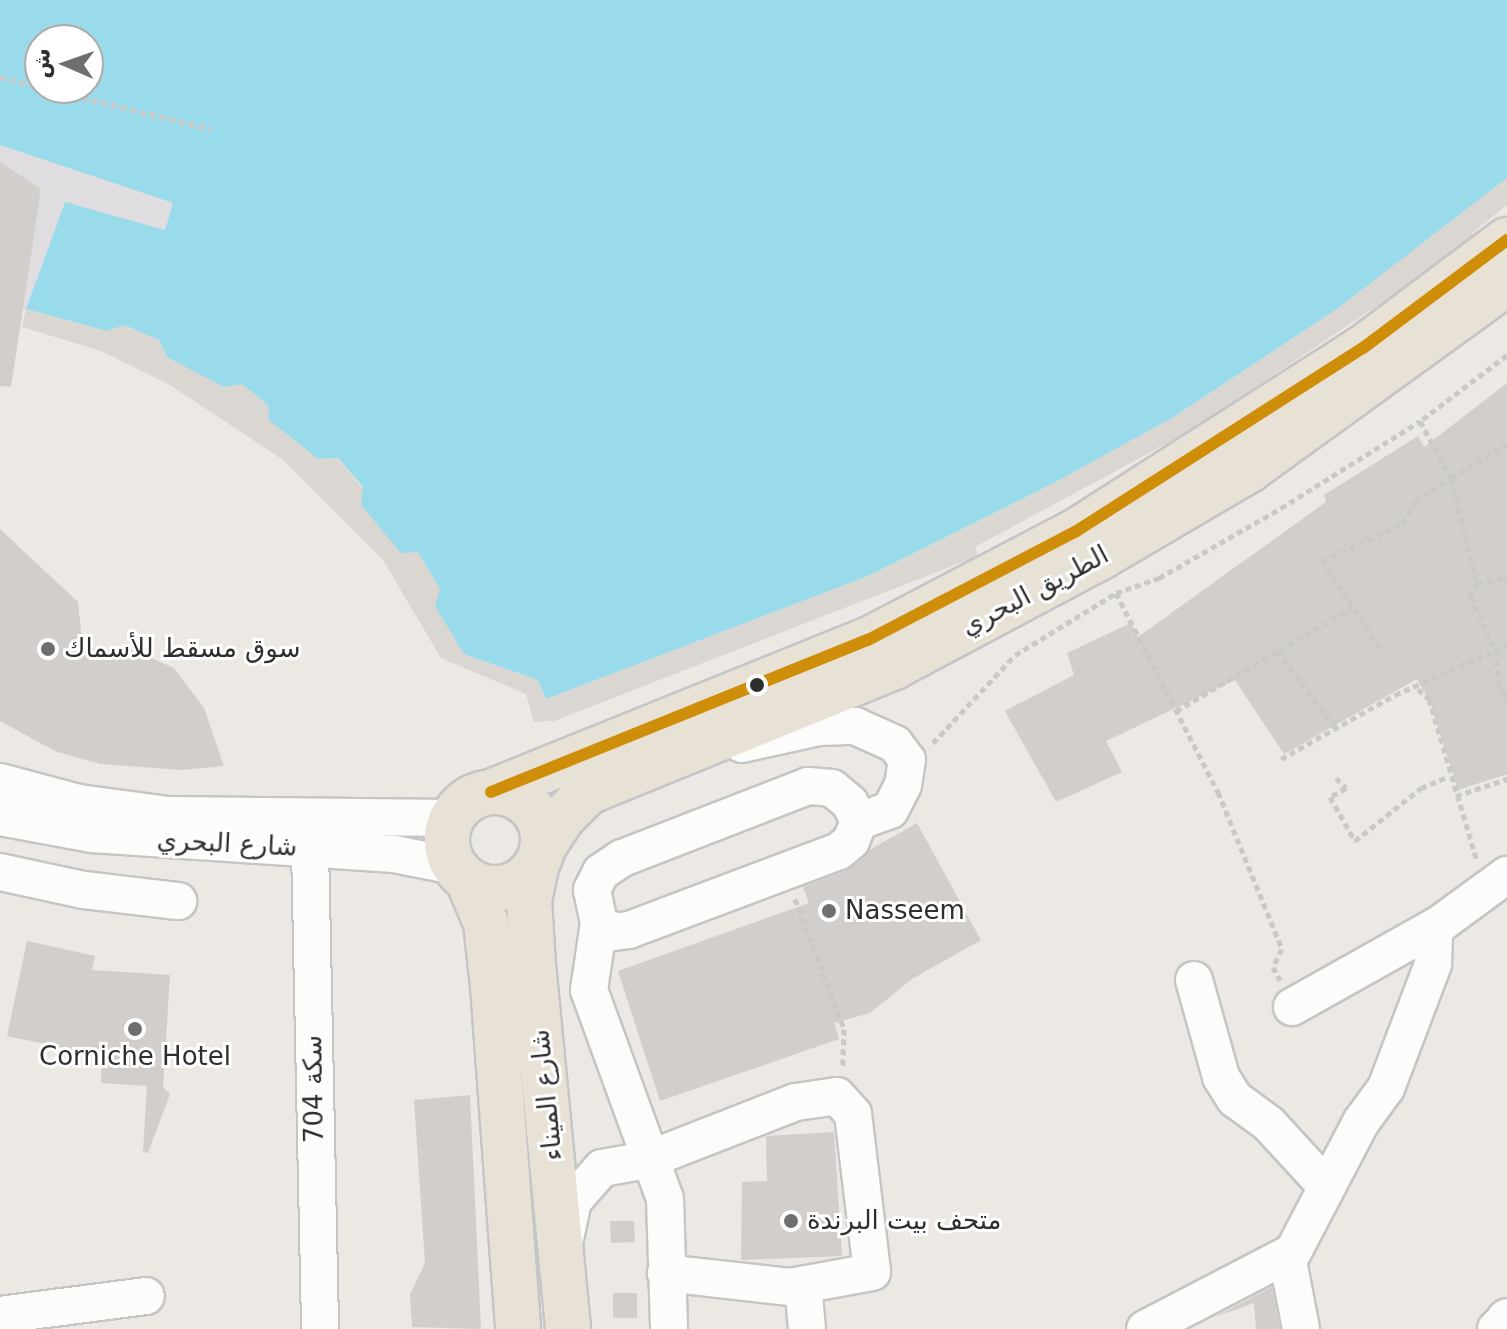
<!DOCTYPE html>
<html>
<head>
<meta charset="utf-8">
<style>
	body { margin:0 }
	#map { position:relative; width:1507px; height:1329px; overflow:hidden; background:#ece8e4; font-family:"DejaVu Sans","Noto Naskh Arabic",sans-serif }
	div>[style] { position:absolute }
	.industrial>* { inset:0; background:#dfdddf }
	.plaza>* { inset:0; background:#dad6d2 }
	.water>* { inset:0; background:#99daeb }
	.building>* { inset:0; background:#d1cecb }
	.path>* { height:5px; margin-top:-2.5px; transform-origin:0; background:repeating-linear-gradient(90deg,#c9c9c8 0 6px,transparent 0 10px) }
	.roads { filter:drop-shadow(2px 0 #c5c5c5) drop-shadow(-2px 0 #c5c5c5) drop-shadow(0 2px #c5c5c5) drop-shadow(0 -2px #c5c5c5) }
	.minor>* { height:36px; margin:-18px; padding:0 18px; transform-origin:18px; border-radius:18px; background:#fcfcfb }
	.major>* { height:44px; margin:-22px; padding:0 22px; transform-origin:22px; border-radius:22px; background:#e8e2d6 }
	.major>.ring { margin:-22px; padding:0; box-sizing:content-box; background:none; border:44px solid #e8e2d6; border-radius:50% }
	.bus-1>* { height:12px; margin:-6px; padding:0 6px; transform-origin:6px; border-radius:6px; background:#cf8e09 }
	.dots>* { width:22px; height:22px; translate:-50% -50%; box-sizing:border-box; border:4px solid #fff; border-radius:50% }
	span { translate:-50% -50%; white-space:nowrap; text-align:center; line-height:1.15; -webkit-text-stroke:6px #fff; paint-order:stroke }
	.street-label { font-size:26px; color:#2e2e2e }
	.poi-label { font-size:26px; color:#2e2e2e }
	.left { translate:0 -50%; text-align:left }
	.north { position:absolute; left:24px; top:24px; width:80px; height:80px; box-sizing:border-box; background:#fff; border:2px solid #ababab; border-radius:50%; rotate:272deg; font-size:22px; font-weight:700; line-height:32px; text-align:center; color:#2e2e2e }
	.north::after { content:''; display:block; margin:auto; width:28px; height:36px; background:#706f6e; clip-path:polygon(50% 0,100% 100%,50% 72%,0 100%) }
</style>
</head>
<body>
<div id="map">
	<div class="industrial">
		<div style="clip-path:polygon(0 145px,173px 203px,165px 230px,65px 202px,26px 309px,0 309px)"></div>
	</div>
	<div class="plaza">
		<div style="clip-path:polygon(1507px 178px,1507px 205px,1472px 233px,1477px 247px,1419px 291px,1410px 284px,1188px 432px,975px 547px,978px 556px,554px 721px,534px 722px,526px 694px,441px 658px,383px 560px,283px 460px,170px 385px,101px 351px,22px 327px,26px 309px,107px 331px,123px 325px,159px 340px,167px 357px,242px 384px,268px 405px,269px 420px,318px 459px,337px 458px,418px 552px,440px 589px,464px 654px,538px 680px,546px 699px,868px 576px,1052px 484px,1172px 418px,1337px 309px)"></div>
	</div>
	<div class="water">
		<div style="clip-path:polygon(evenodd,0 0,1507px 0,1507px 178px,1337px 309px,1172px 418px,1052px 484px,868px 576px,546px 699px,538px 680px,464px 654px,435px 606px,440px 589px,418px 552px,401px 553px,361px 505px,363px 487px,338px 458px,318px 459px,269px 420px,268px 405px,242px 384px,224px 387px,167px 357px,159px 340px,124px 325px,107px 331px,26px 309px,65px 202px,165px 230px,173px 203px,0 145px,0 0,40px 40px,88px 40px,88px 88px,40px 88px,40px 40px)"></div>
	</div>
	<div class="building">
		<div style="clip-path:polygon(0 162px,41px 189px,11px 387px,0 386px)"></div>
		<div style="clip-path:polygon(1507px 383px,1507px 774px,1458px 790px,1430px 703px,1417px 679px,1284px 754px,1235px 680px,1106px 741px,1122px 772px,1056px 802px,1005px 711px,1074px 675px,1067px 653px,1131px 623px,1138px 637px,1326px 502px,1324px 495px,1418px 436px,1424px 447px)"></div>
		<div style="clip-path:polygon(0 529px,78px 602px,82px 640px,101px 652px,124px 646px,174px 668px,204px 708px,224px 766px,181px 770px,101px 764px,57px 752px,0 721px)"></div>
		<div style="clip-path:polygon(917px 823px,981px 940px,912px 979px,870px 1013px,834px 1023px,839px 1039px,660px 1101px,618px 971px,809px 903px,803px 887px,847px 870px,871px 849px)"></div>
		<div style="clip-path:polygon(27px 941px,95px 956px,92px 970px,170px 975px,163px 1087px,170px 1094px,148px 1153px,143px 1152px,147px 1086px,101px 1083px,102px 1056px,7px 1036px)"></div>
		<div style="clip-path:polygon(470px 1095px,481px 1329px,412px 1327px,410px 1294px,425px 1263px,414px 1100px)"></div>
		<div style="clip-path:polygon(834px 1132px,842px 1256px,741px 1260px,742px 1182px,767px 1181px,766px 1136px)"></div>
		<div style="clip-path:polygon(610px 1221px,634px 1221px,635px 1242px,611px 1243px)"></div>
		<div style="clip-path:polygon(1272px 1287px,1280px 1329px,1256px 1329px,1254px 1303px,1215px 1317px)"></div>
		<div style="clip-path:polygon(613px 1293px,637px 1293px,637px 1318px,613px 1318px)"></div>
	</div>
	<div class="path">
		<div style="left:0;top:77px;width:41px;rotate:14deg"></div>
		<div style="left:43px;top:88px;width:173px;rotate:13.7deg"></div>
		<div style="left:1507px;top:355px;width:109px;rotate:142.8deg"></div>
		<div style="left:1420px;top:421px;width:65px;rotate:61.5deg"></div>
		<div style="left:1451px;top:478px;width:66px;rotate:-31.3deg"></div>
		<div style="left:1477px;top:584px;width:14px;rotate:120deg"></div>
		<div style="left:1470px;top:596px;width:60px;rotate:65.2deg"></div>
		<div style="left:1495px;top:650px;width:41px;rotate:83deg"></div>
		<div style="left:1500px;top:691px;width:11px;rotate:49deg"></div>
		<div style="left:1116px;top:593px;width:224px;rotate:62.9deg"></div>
		<div style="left:1218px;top:792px;width:170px;rotate:67.8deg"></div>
		<div style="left:1282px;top:949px;width:20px;rotate:117deg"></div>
		<div style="left:1273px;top:967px;width:15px;rotate:62deg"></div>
		<div style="left:1380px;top:648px;width:105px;rotate:-123.7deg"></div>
		<div style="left:1322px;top:561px;width:88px;rotate:-24.8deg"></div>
		<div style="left:1402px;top:524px;width:26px;rotate:-59deg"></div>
		<div style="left:1415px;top:502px;width:43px;rotate:-33.7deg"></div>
		<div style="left:1451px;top:478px;width:109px;rotate:76.2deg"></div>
		<div style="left:1477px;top:584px;width:31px;rotate:-13deg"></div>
		<div style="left:1277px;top:651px;width:99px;rotate:52.8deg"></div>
		<div style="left:1418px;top:689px;width:15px;rotate:42deg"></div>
		<div style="left:1429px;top:699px;width:169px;rotate:73.5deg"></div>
		<div style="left:1176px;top:711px;width:205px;rotate:-30.4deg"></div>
		<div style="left:933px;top:743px;width:120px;rotate:-47deg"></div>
		<div style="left:1015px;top:655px;width:119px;rotate:-31.5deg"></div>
		<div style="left:1116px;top:593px;width:46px;rotate:-19.2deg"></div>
		<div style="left:1159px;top:578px;width:141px;rotate:-29.8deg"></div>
		<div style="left:1281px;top:508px;width:164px;rotate:-32deg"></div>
		<div style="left:1281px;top:759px;width:131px;rotate:-29.3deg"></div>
		<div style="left:1395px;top:695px;width:123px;rotate:-24.1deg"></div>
		<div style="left:1336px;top:778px;width:14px;rotate:45deg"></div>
		<div style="left:1346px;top:788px;width:18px;rotate:151deg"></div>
		<div style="left:1330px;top:797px;width:51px;rotate:60.4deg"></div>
		<div style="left:1355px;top:841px;width:85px;rotate:-38.8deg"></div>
		<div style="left:1421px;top:788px;width:30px;rotate:-23deg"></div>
		<div style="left:1456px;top:796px;width:54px;rotate:-18.4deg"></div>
		<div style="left:795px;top:899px;width:139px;rotate:69.3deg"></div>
		<div style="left:844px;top:1029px;width:38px;rotate:92deg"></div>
	</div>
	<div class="roads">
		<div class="minor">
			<div style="left:742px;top:744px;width:79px;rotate:-12.4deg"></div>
			<div style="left:819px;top:727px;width:36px;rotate:-2deg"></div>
			<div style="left:855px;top:726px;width:44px;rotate:24.2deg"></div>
			<div style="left:895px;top:744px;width:20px;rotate:53deg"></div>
			<div style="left:907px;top:760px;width:25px;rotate:99deg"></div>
			<div style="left:903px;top:785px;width:28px;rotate:117deg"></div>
			<div style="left:890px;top:810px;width:33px;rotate:160deg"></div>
			<div style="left:0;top:782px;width:82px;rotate:14.9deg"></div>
			<div style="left:79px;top:803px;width:90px;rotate:7.7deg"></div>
			<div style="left:168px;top:815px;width:284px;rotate:0.6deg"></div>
			<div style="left:0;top:817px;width:94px;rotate:10.5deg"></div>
			<div style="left:92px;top:834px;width:303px;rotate:3.8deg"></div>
			<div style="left:394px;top:854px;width:61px;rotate:11.3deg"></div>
			<div style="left:310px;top:848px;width:481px;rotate:88.8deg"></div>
			<div style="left:0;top:872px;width:86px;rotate:12.1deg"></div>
			<div style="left:84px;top:890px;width:95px;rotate:6.7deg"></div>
			<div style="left:599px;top:923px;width:17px;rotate:31deg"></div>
			<div style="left:614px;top:932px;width:15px;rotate:-8deg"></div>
			<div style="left:629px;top:930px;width:224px;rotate:-20.6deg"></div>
			<div style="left:839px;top:851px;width:16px;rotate:-40deg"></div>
			<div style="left:851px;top:841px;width:22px;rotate:-68deg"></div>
			<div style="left:859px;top:821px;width:20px;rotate:-117deg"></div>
			<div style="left:850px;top:803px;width:23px;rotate:-140deg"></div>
			<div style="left:832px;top:788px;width:24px;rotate:-175deg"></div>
			<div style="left:808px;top:786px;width:199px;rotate:158.8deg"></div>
			<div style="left:622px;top:858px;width:25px;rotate:146deg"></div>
			<div style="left:601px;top:872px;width:20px;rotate:117deg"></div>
			<div style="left:592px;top:890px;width:34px;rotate:78deg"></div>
			<div style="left:599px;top:923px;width:68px;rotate:98.5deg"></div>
			<div style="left:589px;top:990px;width:222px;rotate:70deg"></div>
			<div style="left:665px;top:1199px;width:130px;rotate:88.2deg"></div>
			<div style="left:1194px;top:980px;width:101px;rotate:74.4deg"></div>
			<div style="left:1221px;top:1077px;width:26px;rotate:58deg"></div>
			<div style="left:1235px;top:1099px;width:42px;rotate:36.3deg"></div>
			<div style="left:1269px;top:1124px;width:83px;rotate:47.4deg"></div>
			<div style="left:1292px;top:1007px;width:170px;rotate:-29.3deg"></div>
			<div style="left:1440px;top:924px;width:83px;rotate:-36.2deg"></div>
			<div style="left:564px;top:1243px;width:43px;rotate:-77.9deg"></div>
			<div style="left:573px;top:1201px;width:44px;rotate:-48.7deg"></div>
			<div style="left:602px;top:1168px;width:46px;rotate:-10.1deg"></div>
			<div style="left:647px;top:1160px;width:160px;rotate:-21.3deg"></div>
			<div style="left:796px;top:1102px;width:41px;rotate:-8.3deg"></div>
			<div style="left:837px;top:1096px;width:24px;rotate:48deg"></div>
			<div style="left:853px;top:1114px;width:159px;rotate:83.1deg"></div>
			<div style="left:872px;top:1272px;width:83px;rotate:169.6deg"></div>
			<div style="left:790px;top:1287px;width:125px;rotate:-173.6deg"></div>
			<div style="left:1287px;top:1256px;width:74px;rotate:79.1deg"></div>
			<div style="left:803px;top:1285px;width:44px;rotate:84.8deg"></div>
			<div style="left:0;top:1315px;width:147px;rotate:-7.4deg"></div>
			<div style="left:1145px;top:1329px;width:167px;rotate:-27.5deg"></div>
			<div style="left:1293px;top:1252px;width:147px;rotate:-62.4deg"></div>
			<div style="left:1361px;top:1122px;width:42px;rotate:-53.7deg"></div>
			<div style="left:1386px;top:1088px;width:133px;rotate:-69.2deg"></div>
			<div style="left:1433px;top:964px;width:37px;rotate:-88deg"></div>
			<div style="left:1496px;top:1329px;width:16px;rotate:-47deg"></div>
		</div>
		<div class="major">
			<div style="left:491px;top:792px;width:406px;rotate:-22deg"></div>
			<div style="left:868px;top:640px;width:233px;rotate:-27.6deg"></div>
			<div style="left:1075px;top:532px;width:342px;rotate:-32.6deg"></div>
			<div style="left:1363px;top:348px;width:180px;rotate:-36.9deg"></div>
			<div class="ring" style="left:447px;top:792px;width:52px;height:52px"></div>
			<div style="left:542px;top:849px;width:37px;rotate:-57deg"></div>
			<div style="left:562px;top:818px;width:37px;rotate:-45deg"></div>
			<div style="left:588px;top:792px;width:331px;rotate:-22.2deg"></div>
			<div style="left:894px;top:667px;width:234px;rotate:-28deg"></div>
			<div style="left:1101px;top:557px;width:172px;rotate:-30.4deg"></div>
			<div style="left:1249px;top:470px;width:319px;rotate:-35.9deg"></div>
			<div style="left:537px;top:863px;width:38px;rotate:102deg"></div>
			<div style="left:529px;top:900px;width:64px;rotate:86.4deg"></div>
			<div style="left:533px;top:964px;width:367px;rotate:84.5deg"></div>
			<div style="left:468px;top:880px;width:47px;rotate:67.3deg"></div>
			<div style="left:486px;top:923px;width:63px;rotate:83.7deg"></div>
			<div style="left:493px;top:986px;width:344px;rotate:85.8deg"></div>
		</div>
	</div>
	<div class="bus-1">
		<div style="left:491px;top:792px;width:406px;rotate:-22deg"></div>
		<div style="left:868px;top:640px;width:233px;rotate:-27.6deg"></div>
		<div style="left:1075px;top:532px;width:342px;rotate:-32.6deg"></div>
		<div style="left:1363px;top:348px;width:180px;rotate:-36.9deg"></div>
	</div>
	<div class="dots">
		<div style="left:48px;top:649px;background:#706f6e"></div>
		<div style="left:757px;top:685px;background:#2e2e2e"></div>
		<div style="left:829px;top:911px;background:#706f6e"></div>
		<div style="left:135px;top:1029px;background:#706f6e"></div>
		<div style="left:791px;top:1221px;background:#706f6e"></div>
	</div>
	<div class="street-label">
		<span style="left:1035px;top:591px;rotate:-28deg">الطريق البحري</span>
		<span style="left:227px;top:844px;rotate:3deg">شارع البحري</span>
		<span style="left:314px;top:1089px;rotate:-91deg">سكة 704</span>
		<span style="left:547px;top:1095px;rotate:-96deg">شارع الميناء</span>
	</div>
	<div class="poi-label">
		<span class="left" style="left:64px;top:649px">سوق مسقط للأسماك</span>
		<span class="left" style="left:845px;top:911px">Nasseem</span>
		<span style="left:135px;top:1057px">Corniche Hotel</span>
		<span class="left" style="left:807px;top:1221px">متحف بيت البرندة</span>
	</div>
	<div class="north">ش</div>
</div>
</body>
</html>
